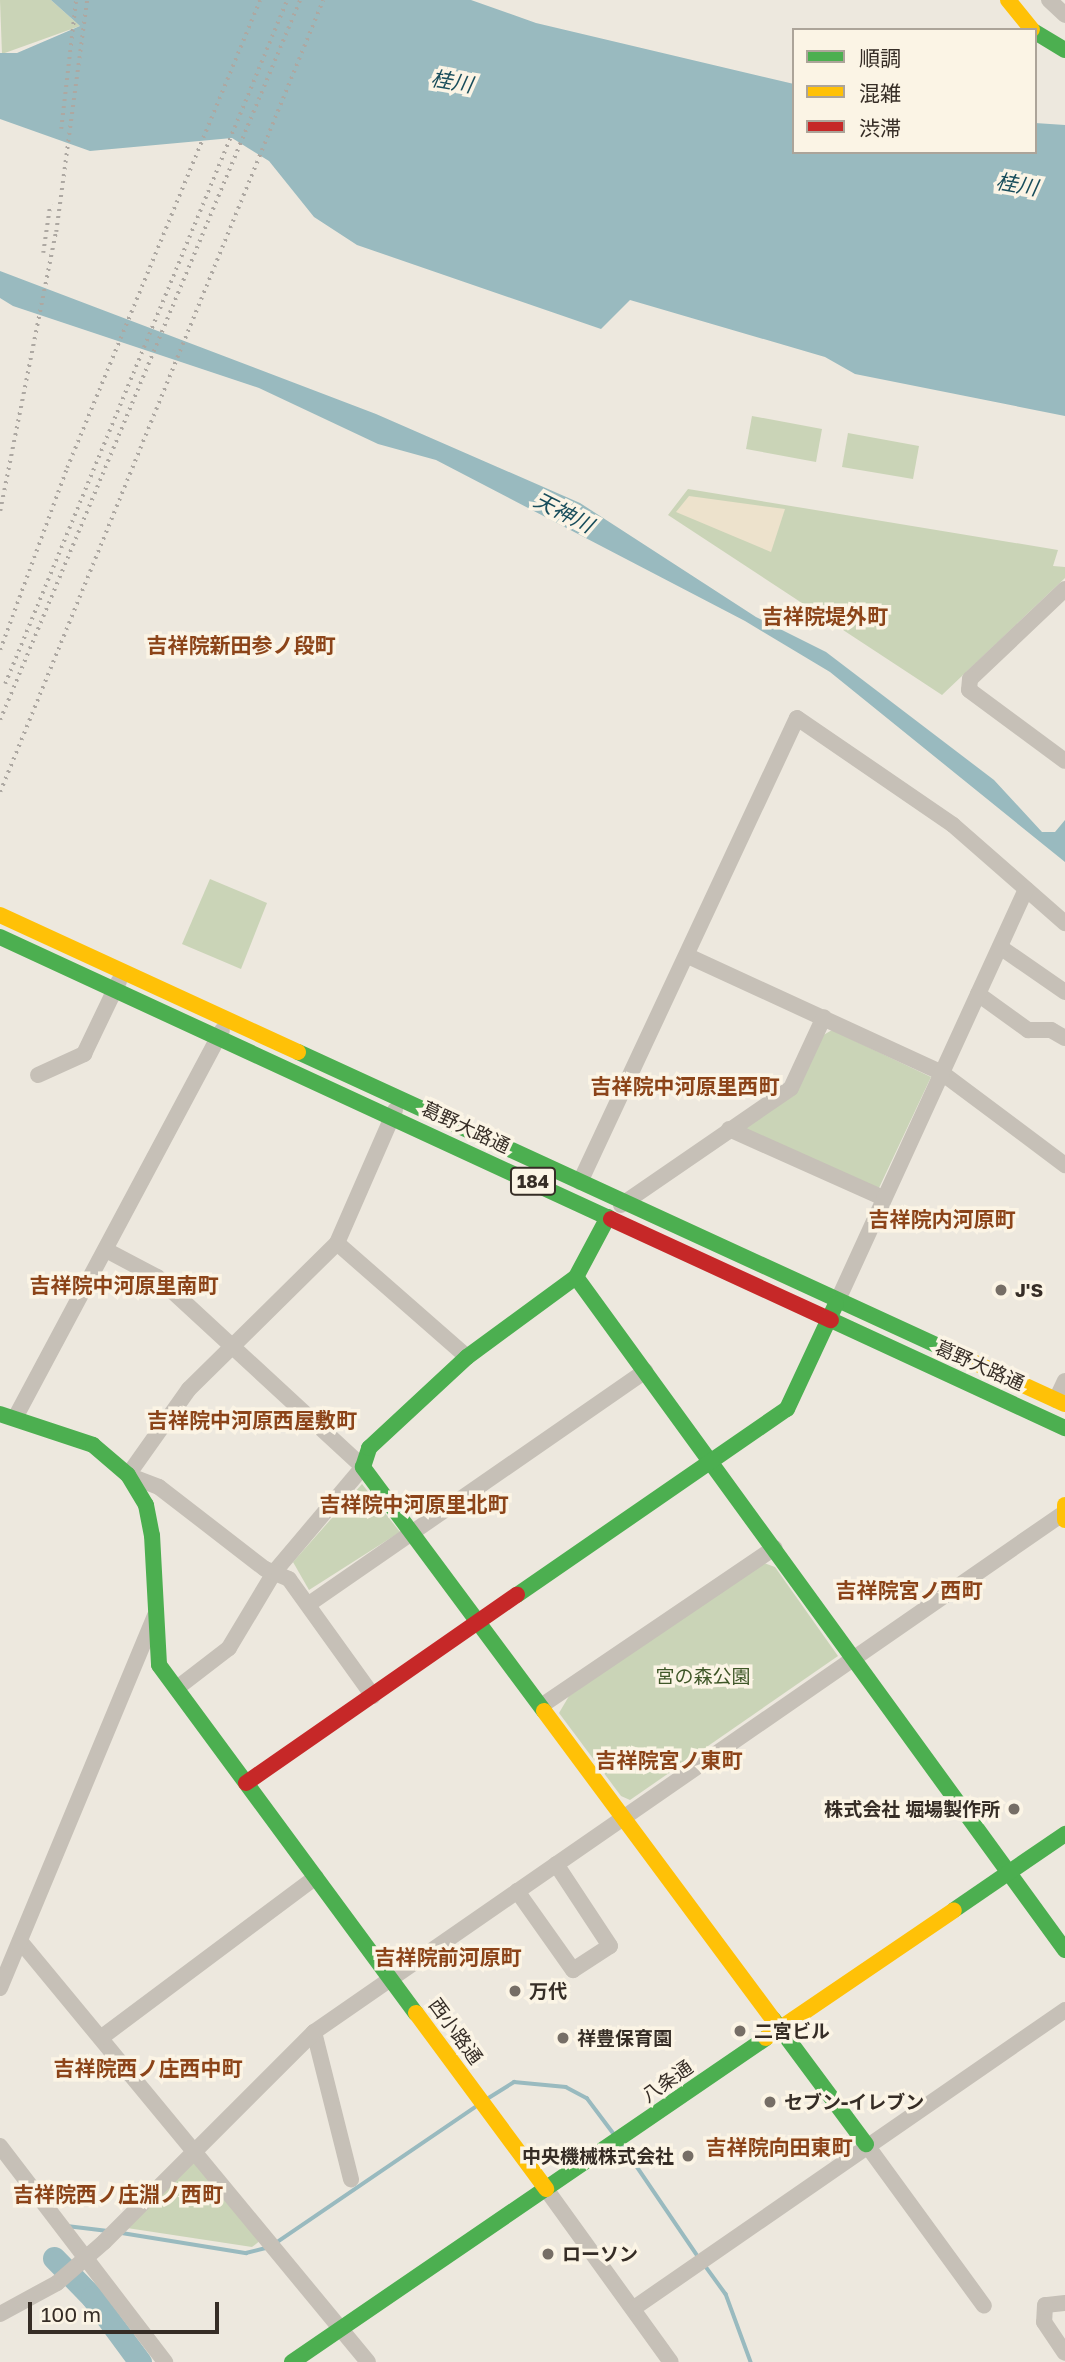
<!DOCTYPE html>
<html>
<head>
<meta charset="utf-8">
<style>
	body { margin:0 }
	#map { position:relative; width:1065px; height:2362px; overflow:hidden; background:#ede8de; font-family:"Golos Text","Noto Sans JP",sans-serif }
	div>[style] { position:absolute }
	.green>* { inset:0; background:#cad4b7 }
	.plaza>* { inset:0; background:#ede2cc }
	.water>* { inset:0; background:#99babf }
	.stream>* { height:3.5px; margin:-1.75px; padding:0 1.75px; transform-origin:1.75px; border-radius:1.75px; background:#99babf }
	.river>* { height:23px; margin:-11.5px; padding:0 11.5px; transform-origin:11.5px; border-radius:11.5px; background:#99babf }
	.street>* { height:16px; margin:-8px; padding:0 8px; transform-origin:8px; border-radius:8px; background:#c6c0b7 }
	.fast>* { height:16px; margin:-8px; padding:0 8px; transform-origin:8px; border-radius:8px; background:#4caf50 }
	.slow>* { height:16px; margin:-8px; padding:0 8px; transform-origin:8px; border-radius:8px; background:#ffc107 }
	.jam>* { height:16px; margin:-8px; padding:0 8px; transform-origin:8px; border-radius:8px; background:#c62828 }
	.rail>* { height:3.5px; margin-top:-1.75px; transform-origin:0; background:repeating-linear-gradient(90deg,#ada8a2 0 2px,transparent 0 7px) }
	.dots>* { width:19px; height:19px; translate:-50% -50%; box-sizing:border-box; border:4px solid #fbf4e5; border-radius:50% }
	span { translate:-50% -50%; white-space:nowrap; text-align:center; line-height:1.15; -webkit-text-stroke:7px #fbf4e5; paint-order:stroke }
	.shield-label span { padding:2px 5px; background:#fbf4e5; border:2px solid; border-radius:5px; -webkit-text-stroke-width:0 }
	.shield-label { font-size:18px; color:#362d26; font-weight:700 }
	.street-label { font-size:19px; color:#362d26 }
	.poi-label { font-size:19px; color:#362d26; font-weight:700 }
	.left { translate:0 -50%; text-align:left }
	.right { translate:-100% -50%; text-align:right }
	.park-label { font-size:19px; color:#3f5728 }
	.water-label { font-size:21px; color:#184d5b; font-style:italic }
	.neighbourhood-label { font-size:21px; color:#8c4419; font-weight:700 }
	.legend { position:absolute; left:792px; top:28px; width:245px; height:126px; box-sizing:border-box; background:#fbf4e5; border:2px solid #aca499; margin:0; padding:9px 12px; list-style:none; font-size:21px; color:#362d26 }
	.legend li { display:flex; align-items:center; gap:14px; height:35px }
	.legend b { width:35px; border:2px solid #aca499 }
	.scale { position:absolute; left:28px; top:2302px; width:191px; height:32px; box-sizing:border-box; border:4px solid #362d26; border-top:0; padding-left:9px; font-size:21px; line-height:24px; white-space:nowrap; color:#362d26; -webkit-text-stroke:5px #fbf4e5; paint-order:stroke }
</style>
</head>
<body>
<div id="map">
	<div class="green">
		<div style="clip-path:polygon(0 0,51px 0,80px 26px,2px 54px)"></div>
		<div style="clip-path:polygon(752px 416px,822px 429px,816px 462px,746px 449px)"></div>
		<div style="clip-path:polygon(848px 433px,919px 446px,913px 479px,842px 467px)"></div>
		<div style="clip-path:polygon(688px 489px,1058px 550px,1053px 566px,1065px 567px,1065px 578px,942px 695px,668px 515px)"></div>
		<div style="clip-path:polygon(210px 879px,267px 903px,241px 969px,182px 944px)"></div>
		<div style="clip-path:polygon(832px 1030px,931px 1077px,878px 1190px,746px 1131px,744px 1124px,793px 1091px,815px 1040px)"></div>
		<div style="clip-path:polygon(362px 1484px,400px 1532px,309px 1590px,293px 1562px)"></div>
		<div style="clip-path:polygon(761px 1562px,775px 1567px,838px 1656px,630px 1800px,621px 1796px,559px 1713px,569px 1696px)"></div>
		<div style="clip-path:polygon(191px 2162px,199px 2162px,261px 2240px,252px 2247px,127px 2228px)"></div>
	</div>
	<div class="plaza">
		<div style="clip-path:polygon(689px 496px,785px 509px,771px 552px,676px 512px)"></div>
	</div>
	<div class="water">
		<div style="clip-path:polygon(51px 0,471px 0,536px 23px,794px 84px,794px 152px,1035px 152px,1035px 123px,1065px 125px,1065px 416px,855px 374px,825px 357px,630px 300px,601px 329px,357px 245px,314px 217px,269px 161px,232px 138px,90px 151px,0 119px,0 53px,17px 53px,80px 26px)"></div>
		<div style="clip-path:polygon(0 271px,376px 414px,580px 503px,756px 617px,826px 652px,994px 780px,1042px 832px,1055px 832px,1065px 820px,1065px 862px,830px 672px,745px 621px,436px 460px,378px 444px,259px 388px,13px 306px,0 298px)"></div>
	</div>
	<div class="stream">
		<div style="left:487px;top:2099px;width:32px;rotate:-32deg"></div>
		<div style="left:514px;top:2082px;width:52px;rotate:5.5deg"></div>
		<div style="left:566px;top:2087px;width:24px;rotate:28deg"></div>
		<div style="left:587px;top:2098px;width:45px;rotate:53.1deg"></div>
		<div style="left:623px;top:2146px;width:135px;rotate:55.8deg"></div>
		<div style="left:67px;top:2226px;width:41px;rotate:7deg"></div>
		<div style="left:122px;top:2233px;width:126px;rotate:9.2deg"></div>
		<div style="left:246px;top:2253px;width:21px;rotate:-14deg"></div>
		<div style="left:276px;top:2243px;width:241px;rotate:-34.3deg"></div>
		<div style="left:704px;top:2264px;width:37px;rotate:54deg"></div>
		<div style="left:726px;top:2294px;width:72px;rotate:69.8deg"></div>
	</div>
	<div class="river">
		<div style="left:54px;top:2258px;width:54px;rotate:45.7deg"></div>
		<div style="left:92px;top:2297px;width:81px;rotate:53.6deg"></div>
	</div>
	<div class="street">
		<div style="left:1049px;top:0;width:22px;rotate:43deg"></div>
		<div style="left:1065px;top:589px;width:131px;rotate:136.5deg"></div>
		<div style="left:970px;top:679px;width:11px;rotate:95deg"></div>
		<div style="left:969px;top:690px;width:119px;rotate:36.5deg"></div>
		<div style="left:1000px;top:947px;width:79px;rotate:34.7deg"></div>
		<div style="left:688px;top:956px;width:280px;rotate:24.7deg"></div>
		<div style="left:942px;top:1073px;width:154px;rotate:36.8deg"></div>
		<div style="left:978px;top:994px;width:62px;rotate:35.8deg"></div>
		<div style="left:1028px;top:1030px;width:23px"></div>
		<div style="left:1051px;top:1030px;width:16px;rotate:30deg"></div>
		<div style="left:38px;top:1075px;width:51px;rotate:-24.5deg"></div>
		<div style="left:84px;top:1054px;width:81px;rotate:-64.4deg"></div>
		<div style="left:729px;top:1129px;width:169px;rotate:24.1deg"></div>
		<div style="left:580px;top:1182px;width:512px;rotate:-64.94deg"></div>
		<div style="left:797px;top:718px;width:189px;rotate:34.4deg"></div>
		<div style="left:953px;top:825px;width:149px;rotate:41.2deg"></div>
		<div style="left:621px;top:1205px;width:206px;rotate:-34.5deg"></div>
		<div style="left:791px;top:1088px;width:78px;rotate:-65.1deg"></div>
		<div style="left:337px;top:1243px;width:173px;rotate:41.2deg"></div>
		<div style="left:106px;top:1250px;width:58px;rotate:27.9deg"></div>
		<div style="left:157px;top:1277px;width:280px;rotate:42.7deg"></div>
		<div style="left:363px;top:1467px;width:136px;rotate:130.2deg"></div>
		<div style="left:275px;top:1571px;width:90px;rotate:120.9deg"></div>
		<div style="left:229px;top:1648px;width:66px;rotate:142.4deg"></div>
		<div style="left:837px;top:1302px;width:454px;rotate:-65.4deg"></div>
		<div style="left:1056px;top:1400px;width:21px;rotate:-65deg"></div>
		<div style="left:15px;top:1418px;width:439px;rotate:-61.9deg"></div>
		<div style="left:309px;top:1604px;width:409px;rotate:-34.7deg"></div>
		<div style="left:373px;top:1696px;width:144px;rotate:-125.7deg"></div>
		<div style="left:289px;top:1579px;width:26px;rotate:-157deg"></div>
		<div style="left:265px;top:1569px;width:134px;rotate:-142.3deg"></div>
		<div style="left:159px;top:1487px;width:33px;rotate:-159deg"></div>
		<div style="left:128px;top:1475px;width:105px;rotate:-54.7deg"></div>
		<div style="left:189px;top:1389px;width:208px;rotate:-44.6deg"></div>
		<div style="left:337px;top:1243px;width:145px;rotate:-66.4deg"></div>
		<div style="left:541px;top:1706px;width:282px;rotate:-34.1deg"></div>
		<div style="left:517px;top:1891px;width:97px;rotate:54.7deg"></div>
		<div style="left:573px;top:1970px;width:44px;rotate:-33deg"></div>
		<div style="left:610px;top:1946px;width:98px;rotate:-123.4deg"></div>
		<div style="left:20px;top:1941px;width:546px;rotate:50.42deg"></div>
		<div style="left:0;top:1988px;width:403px;rotate:-67.4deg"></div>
		<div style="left:314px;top:2032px;width:152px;rotate:75.9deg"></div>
		<div style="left:102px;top:2037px;width:267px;rotate:-36.8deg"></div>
		<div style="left:866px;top:2144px;width:200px;rotate:53.9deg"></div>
		<div style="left:0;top:2146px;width:272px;rotate:52.6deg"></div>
		<div style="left:546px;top:2189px;width:213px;rotate:54.2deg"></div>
		<div style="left:1065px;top:2303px;width:20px;rotate:174deg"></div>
		<div style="left:1045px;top:2305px;width:17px;rotate:93deg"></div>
		<div style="left:1044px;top:2322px;width:37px;rotate:56deg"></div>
		<div style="left:634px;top:2308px;width:524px;rotate:-34.66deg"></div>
		<div style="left:0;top:2314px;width:65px;rotate:-28.5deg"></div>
		<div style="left:57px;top:2283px;width:62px;rotate:-41.1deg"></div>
		<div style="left:104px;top:2242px;width:297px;rotate:-45deg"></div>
		<div style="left:314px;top:2032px;width:908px;rotate:-34.69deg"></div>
	</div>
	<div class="fast">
		<div style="left:1035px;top:32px;width:35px;rotate:31deg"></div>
		<div style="left:0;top:937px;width:673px;rotate:24.78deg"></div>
		<div style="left:298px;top:1052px;width:741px;rotate:24.66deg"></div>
		<div style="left:576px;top:1277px;width:832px;rotate:54deg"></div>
		<div style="left:831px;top:1320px;width:258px;rotate:24.8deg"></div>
		<div style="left:0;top:1414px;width:98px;rotate:18.4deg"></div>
		<div style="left:93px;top:1445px;width:46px;rotate:40.6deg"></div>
		<div style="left:128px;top:1475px;width:35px;rotate:59deg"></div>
		<div style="left:146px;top:1505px;width:31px;rotate:79deg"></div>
		<div style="left:152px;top:1535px;width:130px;rotate:86.9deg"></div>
		<div style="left:159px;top:1665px;width:433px;rotate:53.6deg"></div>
		<div style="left:517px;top:1595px;width:328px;rotate:-34.6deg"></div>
		<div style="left:787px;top:1409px;width:116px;rotate:-65deg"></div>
		<div style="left:544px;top:1711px;width:304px;rotate:-126.6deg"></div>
		<div style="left:363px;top:1467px;width:20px;rotate:-72deg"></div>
		<div style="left:369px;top:1448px;width:134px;rotate:-42.9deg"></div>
		<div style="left:467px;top:1357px;width:135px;rotate:-36.3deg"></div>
		<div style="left:576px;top:1277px;width:68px;rotate:-61.9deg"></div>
		<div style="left:954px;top:1910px;width:135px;rotate:-34.4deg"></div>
		<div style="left:773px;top:2019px;width:156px;rotate:53.4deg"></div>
		<div style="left:292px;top:2362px;width:574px;rotate:-34.35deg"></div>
	</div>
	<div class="slow">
		<div style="left:1008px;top:0;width:38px;rotate:51deg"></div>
		<div style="left:0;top:915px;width:328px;rotate:24.7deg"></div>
		<div style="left:971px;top:1361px;width:103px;rotate:24.6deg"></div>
		<div style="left:1065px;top:1505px;width:15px;rotate:90deg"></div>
		<div style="left:544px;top:1711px;width:384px;rotate:53.4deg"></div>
		<div style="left:416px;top:2013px;width:219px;rotate:53.5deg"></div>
		<div style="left:766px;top:2038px;width:227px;rotate:-34.2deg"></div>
	</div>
	<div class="jam">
		<div style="left:611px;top:1219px;width:242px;rotate:24.7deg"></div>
		<div style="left:246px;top:1783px;width:330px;rotate:-34.8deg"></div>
	</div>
	<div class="rail">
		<div style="left:61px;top:129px;width:130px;rotate:-83.4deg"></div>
		<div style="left:43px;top:253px;width:49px;rotate:-81.7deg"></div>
		<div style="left:0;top:511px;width:285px;rotate:-78.7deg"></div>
		<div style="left:56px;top:232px;width:234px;rotate:-82.4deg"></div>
		<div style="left:0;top:650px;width:194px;rotate:-69.8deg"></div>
		<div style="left:67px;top:468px;width:506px;rotate:-67.59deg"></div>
		<div style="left:5px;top:684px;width:740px;rotate:-67.59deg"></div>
		<div style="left:0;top:720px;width:780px;rotate:-67.38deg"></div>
		<div style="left:0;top:792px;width:855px;rotate:-67.81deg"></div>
	</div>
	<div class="dots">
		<div style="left:1001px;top:1290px;background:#766e66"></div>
		<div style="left:1014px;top:1809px;background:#766e66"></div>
		<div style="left:515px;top:1991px;background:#766e66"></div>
		<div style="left:740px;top:2031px;background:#766e66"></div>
		<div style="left:563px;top:2038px;background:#766e66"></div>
		<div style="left:770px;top:2102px;background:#766e66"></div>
		<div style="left:688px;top:2156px;background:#766e66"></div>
		<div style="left:548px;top:2254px;background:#766e66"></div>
	</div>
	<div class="shield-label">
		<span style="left:533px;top:1181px">184</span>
	</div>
	<div class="street-label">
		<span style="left:466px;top:1127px;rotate:25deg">葛野大路通</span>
		<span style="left:980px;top:1365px;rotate:24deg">葛野大路通</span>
		<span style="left:456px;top:2031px;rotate:54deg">西小路通</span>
		<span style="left:667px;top:2081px;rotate:-35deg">八条通</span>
	</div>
	<div class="poi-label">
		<span class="left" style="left:1015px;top:1290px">J'S</span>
		<span class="right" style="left:1000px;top:1809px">株式会社 堀場製作所</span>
		<span class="left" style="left:529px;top:1991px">万代</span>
		<span class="left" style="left:754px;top:2031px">二宮ビル</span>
		<span class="left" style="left:577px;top:2038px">祥豊保育園</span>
		<span class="left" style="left:784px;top:2102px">セブン-イレブン</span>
		<span class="right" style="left:674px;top:2156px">中央機械株式会社</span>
		<span class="left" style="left:562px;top:2254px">ローソン</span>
	</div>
	<div class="park-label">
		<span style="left:703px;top:1676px">宮の森公園</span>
	</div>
	<div class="water-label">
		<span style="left:452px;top:81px;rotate:10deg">桂川</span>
		<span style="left:1017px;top:184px;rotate:10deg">桂川</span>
		<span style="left:564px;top:512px;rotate:27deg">天神川</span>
	</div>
	<div class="neighbourhood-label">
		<span style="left:825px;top:616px">吉祥院堤外町</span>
		<span style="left:241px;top:645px">吉祥院新田参ノ段町</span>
		<span style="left:685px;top:1086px">吉祥院中河原里西町</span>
		<span style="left:942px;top:1219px">吉祥院内河原町</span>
		<span style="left:124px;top:1285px">吉祥院中河原里南町</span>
		<span style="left:252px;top:1420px">吉祥院中河原西屋敷町</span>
		<span style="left:414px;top:1504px">吉祥院中河原里北町</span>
		<span style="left:909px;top:1590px">吉祥院宮ノ西町</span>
		<span style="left:669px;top:1760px">吉祥院宮ノ東町</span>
		<span style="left:448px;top:1957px">吉祥院前河原町</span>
		<span style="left:148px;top:2068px">吉祥院西ノ庄西中町</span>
		<span style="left:779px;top:2147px">吉祥院向田東町</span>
		<span style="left:118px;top:2194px">吉祥院西ノ庄淵ノ西町</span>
	</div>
	<ul class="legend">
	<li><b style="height:9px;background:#4caf50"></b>順調</li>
	<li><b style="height:9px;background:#ffc107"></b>混雑</li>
	<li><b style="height:9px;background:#c62828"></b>渋滞</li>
	</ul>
	<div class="scale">100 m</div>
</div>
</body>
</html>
